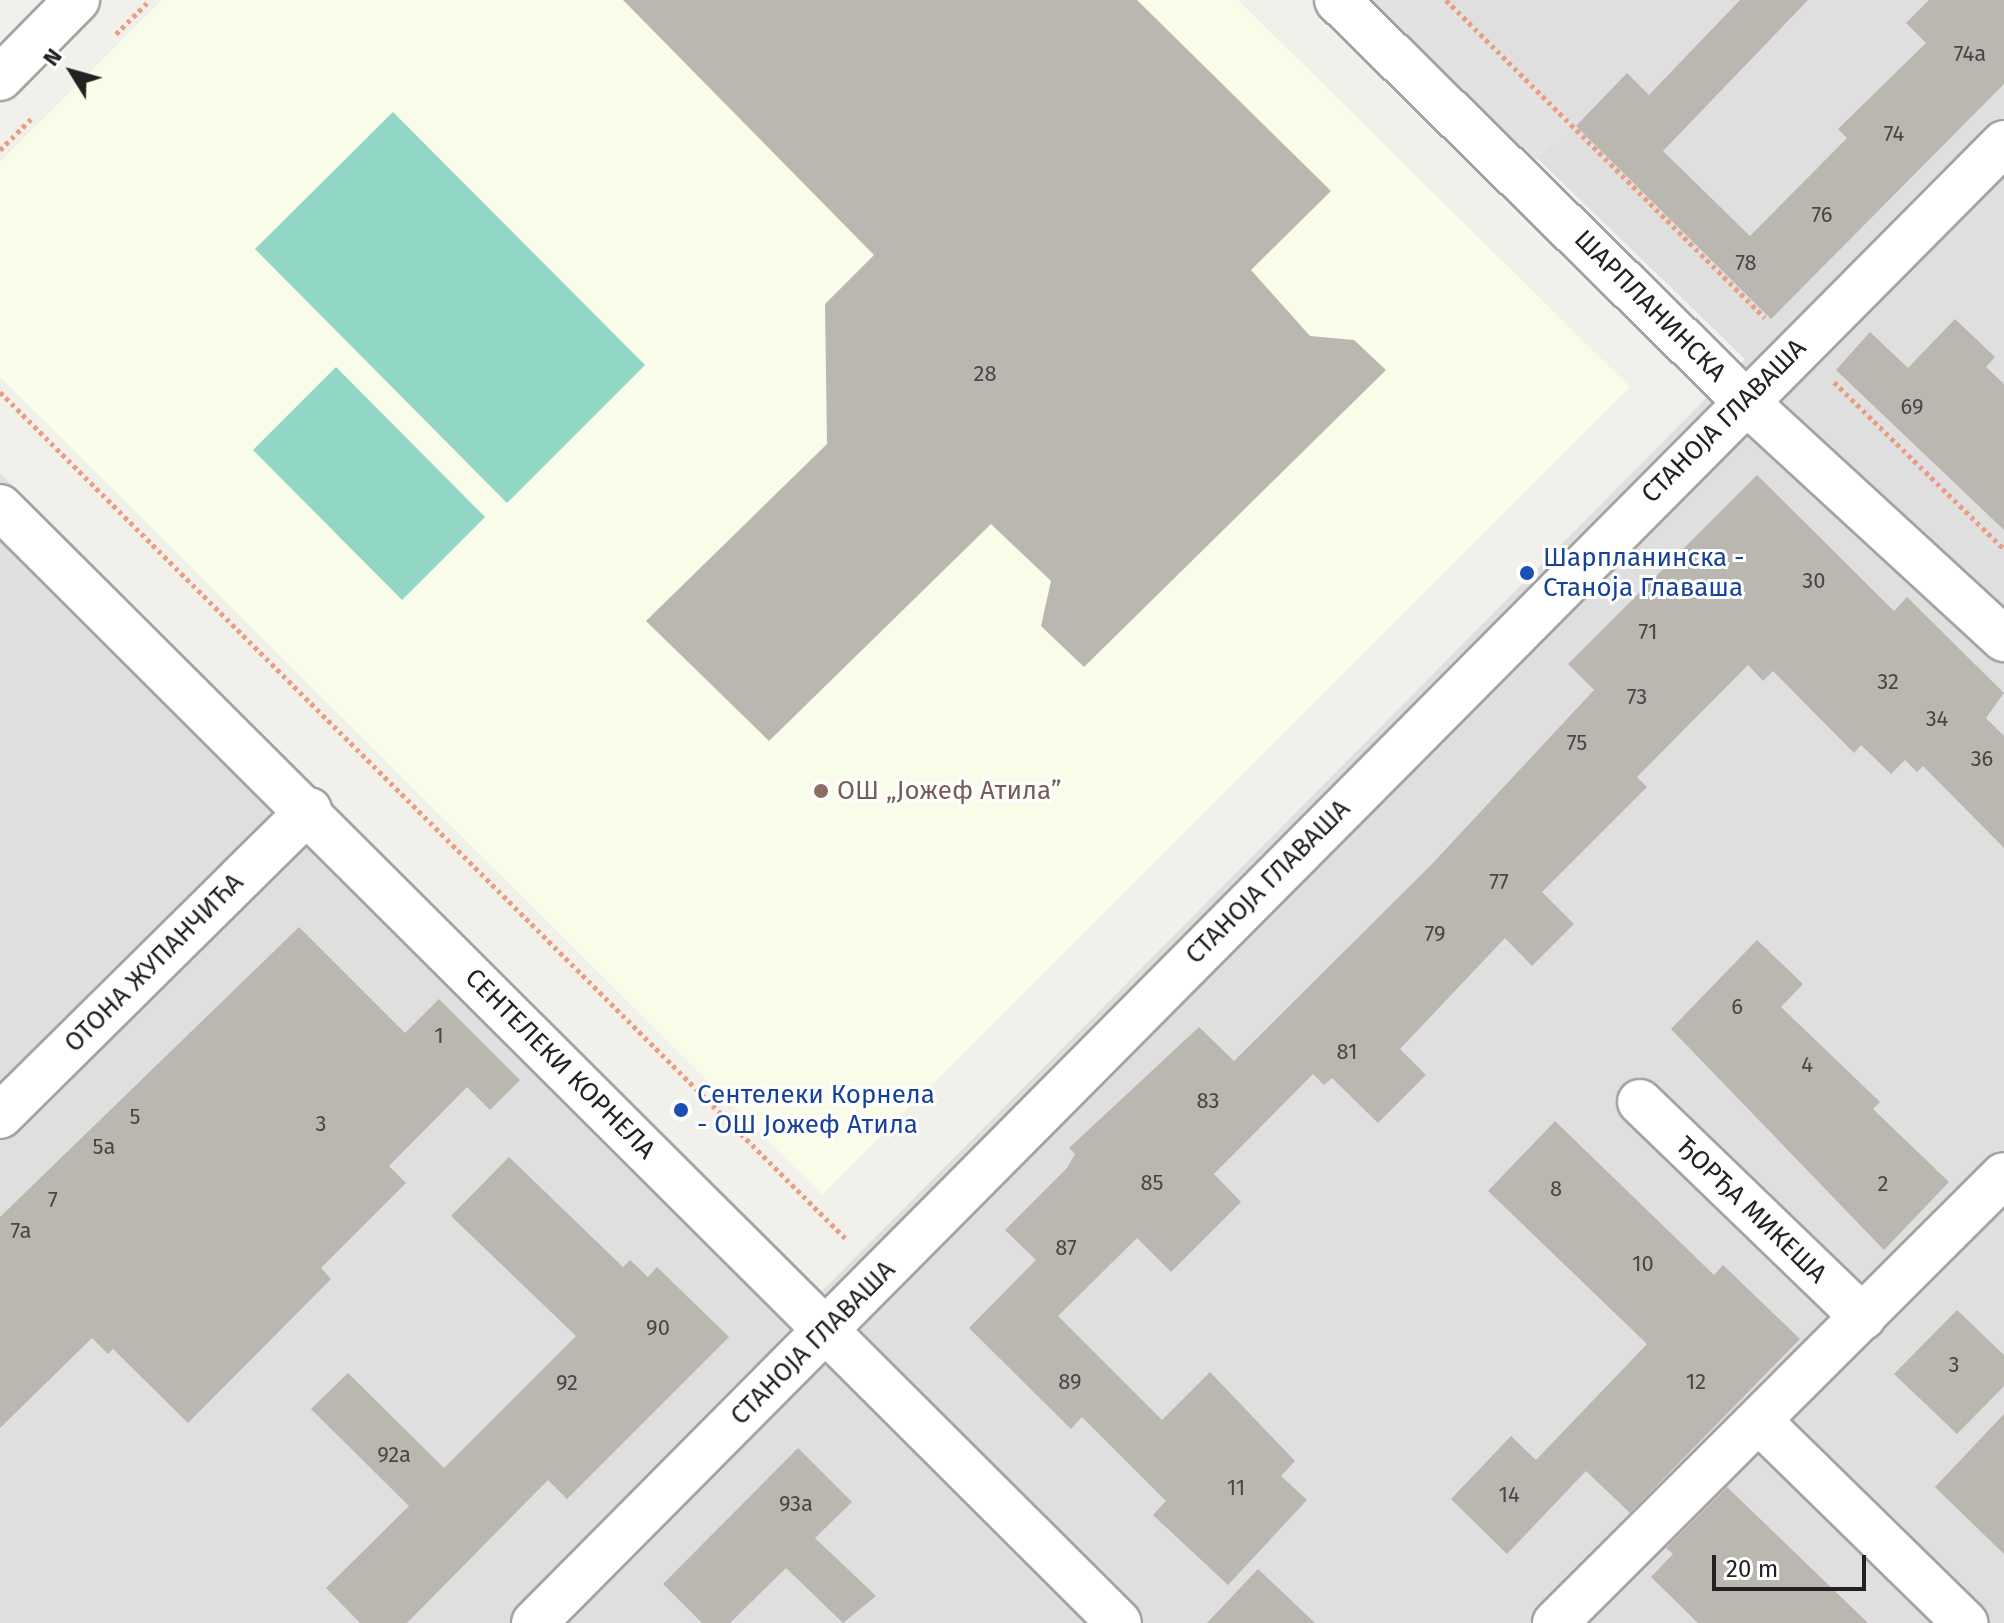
<!DOCTYPE html>
<html>
<head>
<meta charset="utf-8">
<style>
	body { margin:0 }
	#map { position:relative; width:2004px; height:1623px; overflow:hidden; background:#f1f0ea; font-family:"Fira Sans",sans-serif }
	div>[style] { position:absolute }
	.residential>* { inset:0; background:#e0dfdf }
	.education>* { inset:0; background:#f9fce8 }
	.pitch>* { inset:0; background:#92d6c6 }
	.parking>* { inset:0; background:#e2e2e2 }
	.building>* { inset:0; background:#bab6b0 }
	.path>* { height:5px; margin-top:-2.5px; transform-origin:0; background:repeating-linear-gradient(90deg,#ea9d82 0 4px,transparent 0 8px) }
	.roads { filter:drop-shadow(2px 0 #a3a3a3) drop-shadow(-2px 0 #a3a3a3) drop-shadow(0 2px #a3a3a3) drop-shadow(0 -2px #a3a3a3) }
	.minor>* { height:44px; margin:-22px; padding:0 22px; transform-origin:22px; border-radius:22px; background:#fff }
	.tertiary>* { height:44px; margin:-22px; padding:0 22px; transform-origin:22px; border-radius:22px; background:#fff }
	.dots>* { width:22px; height:22px; translate:-50% -50%; box-sizing:border-box; border:4px solid #fff; border-radius:50% }
	span { translate:-50% -50%; white-space:nowrap; text-align:center; line-height:1.15; -webkit-text-stroke:6px #fff; paint-order:stroke }
	.number-label { font-size:22px; color:#484746 }
	.number-label span { -webkit-text-stroke-width:0 }
	.street-label { font-size:26px; color:#222 }
	.transit-label { font-size:26px; color:#164399 }
	.left { translate:0 -50%; text-align:left }
	.education-label { font-size:26px; color:#785e54 }
	.north { position:absolute; left:32px; top:32px; width:80px; height:80px; -webkit-text-stroke:6px #fff; paint-order:stroke; rotate:307deg; font-size:22px; font-weight:700; line-height:32px; text-align:center; color:#222 }
	.north::after { content:''; display:block; margin:auto; width:28px; height:36px; background:#222; clip-path:polygon(50% 0,100% 100%,50% 72%,0 100%) }
	.scale { position:absolute; left:1712px; top:1555px; width:154px; height:36px; box-sizing:border-box; border:4px solid #222; border-top:0; padding-left:10px; font-size:24px; line-height:28px; white-space:nowrap; color:#222; -webkit-text-stroke:6px #fff; paint-order:stroke }
</style>
</head>
<body>
<div id="map">
	<div class="residential">
		<div style="clip-path:polygon(1374px 0,2004px 0,2004px 1623px,0 1623px,0 473px,822px 1291px,1745px 359px)"></div>
	</div>
	<div class="education">
		<div style="clip-path:polygon(162px 0,1238px 0,1630px 387px,822px 1195px,0 377px,0 162px)"></div>
	</div>
	<div class="pitch">
		<div style="clip-path:polygon(393px 112px,645px 365px,507px 503px,255px 249px)"></div>
		<div style="clip-path:polygon(336px 367px,485px 517px,402px 600px,253px 450px)"></div>
	</div>
	<div class="parking">
		<div style="clip-path:polygon(1337px 0,1449px 0,1576px 126px,1518px 174px)"></div>
	</div>
	<div class="building">
		<div style="clip-path:polygon(623px 0,1137px 0,1331px 191px,1251px 270px,1310px 336px,1354px 340px,1386px 370px,1084px 667px,1041px 626px,1051px 581px,991px 524px,769px 741px,646px 621px,827px 444px,825px 304px,874px 255px)"></div>
		<div style="clip-path:polygon(1740px 0,1808px 0,1663px 151px,1750px 236px,1847px 138px,1838px 129px,1926px 43px,1906px 23px,1929px 0,2004px 0,2004px 84px,1771px 319px,1576px 126px,1627px 73px,1649px 95px)"></div>
		<div style="clip-path:polygon(1955px 319px,1995px 357px,1986px 367px,2004px 384px,2004px 530px,1836px 370px,1870px 332px,1908px 368px)"></div>
		<div style="clip-path:polygon(1757px 475px,1894px 611px,1907px 597px,2004px 693px,1986px 718px,2004px 736px,2004px 848px,1923px 766px,1917px 772px,1905px 760px,1891px 774px,1861px 745px,1854px 753px,1773px 671px,1763px 681px,1748px 665px,1637px 777px,1647px 787px,1542px 892px,1574px 924px,1532px 966px,1505px 938px,1400px 1049px,1426px 1075px,1378px 1123px,1332px 1078px,1324px 1085px,1313px 1074px,1214px 1174px,1241px 1202px,1171px 1272px,1137px 1238px,1058px 1316px,1162px 1420px,1210px 1372px,1295px 1461px,1281px 1476px,1307px 1500px,1228px 1585px,1153px 1515px,1166px 1501px,1082px 1417px,1071px 1429px,969px 1328px,1036px 1260px,1005px 1230px,1067px 1168px,1075px 1154px,1069px 1148px,1199px 1027px,1234px 1061px,1431px 865px,1594px 690px,1568px 664px)"></div>
		<div style="clip-path:polygon(299px 927px,405px 1033px,439px 999px,520px 1080px,490px 1110px,467px 1087px,389px 1166px,406px 1183px,321px 1268px,331px 1279px,188px 1423px,113px 1349px,108px 1354px,92px 1338px,0 1428px,0 1217px)"></div>
		<div style="clip-path:polygon(1757px 940px,1803px 984px,1781px 1007px,1880px 1102px,1873px 1109px,1949px 1182px,1884px 1250px,1671px 1029px)"></div>
		<div style="clip-path:polygon(1555px 1121px,1714px 1275px,1723px 1265px,1800px 1339px,1630px 1513px,1586px 1471px,1507px 1554px,1451px 1499px,1511px 1436px,1536px 1460px,1647px 1344px,1488px 1191px)"></div>
		<div style="clip-path:polygon(509px 1157px,623px 1267px,630px 1260px,648px 1277px,657px 1267px,729px 1337px,567px 1499px,548px 1480px,407px 1623px,360px 1623px,326px 1588px,409px 1506px,311px 1409px,348px 1373px,444px 1468px,576px 1336px,451px 1216px)"></div>
		<div style="clip-path:polygon(1957px 1310px,2004px 1355px,2004px 1386px,1957px 1434px,1894px 1374px)"></div>
		<div style="clip-path:polygon(2004px 1414px,2004px 1554px,1935px 1487px)"></div>
		<div style="clip-path:polygon(798px 1448px,852px 1502px,815px 1538px,876px 1596px,843px 1623px,786px 1568px,730px 1623px,702px 1623px,663px 1584px)"></div>
		<div style="clip-path:polygon(1727px 1487px,1868px 1623px,1698px 1623px,1651px 1577px,1673px 1554px,1666px 1548px)"></div>
		<div style="clip-path:polygon(1258px 1569px,1315px 1623px,1207px 1623px)"></div>
	</div>
	<div class="path">
		<div style="left:1446px;top:0;width:450px;rotate:44.9deg"></div>
		<div style="left:116px;top:34px;width:48px;rotate:-45deg"></div>
		<div style="left:0;top:150px;width:47px;rotate:-45deg"></div>
		<div style="left:1834px;top:382px;width:238px;rotate:44.5deg"></div>
		<div style="left:0;top:392px;width:1199px;rotate:45.03deg"></div>
	</div>
	<div class="roads">
		<div class="minor">
			<div style="left:1337px;top:0;width:569px;rotate:44.5deg"></div>
			<div style="left:1743px;top:399px;width:355px;rotate:42.6deg"></div>
			<div style="left:0;top:507px;width:1580px;rotate:44.92deg"></div>
			<div style="left:1640px;top:1102px;width:310px;rotate:44deg"></div>
			<div style="left:0;top:1116px;width:435px;rotate:-44.7deg"></div>
			<div style="left:1759px;top:1421px;width:289px;rotate:44.4deg"></div>
			<div style="left:534px;top:1623px;width:2086px;rotate:-45.19deg"></div>
			<div style="left:1555px;top:1623px;width:634px;rotate:-44.94deg"></div>
		</div>
		<div class="tertiary">
			<div style="left:0;top:78px;width:110px;rotate:-45.4deg"></div>
		</div>
	</div>
	<div class="dots">
		<div style="left:1527px;top:573px;background:#1a4fb4"></div>
		<div style="left:821px;top:791px;background:#8d6e63"></div>
		<div style="left:681px;top:1110px;background:#1a4fb4"></div>
	</div>
	<div class="number-label">
		<span style="left:1970px;top:54px">74a</span>
		<span style="left:1894px;top:134px">74</span>
		<span style="left:1822px;top:215px">76</span>
		<span style="left:1746px;top:263px">78</span>
		<span style="left:985px;top:374px">28</span>
		<span style="left:1912px;top:407px">69</span>
		<span style="left:1814px;top:581px">30</span>
		<span style="left:1648px;top:632px">71</span>
		<span style="left:1888px;top:682px">32</span>
		<span style="left:1637px;top:697px">73</span>
		<span style="left:1937px;top:719px">34</span>
		<span style="left:1577px;top:743px">75</span>
		<span style="left:1982px;top:759px">36</span>
		<span style="left:1499px;top:882px">77</span>
		<span style="left:1435px;top:934px">79</span>
		<span style="left:1737px;top:1007px">6</span>
		<span style="left:439px;top:1036px">1</span>
		<span style="left:1347px;top:1052px">81</span>
		<span style="left:1807px;top:1065px">4</span>
		<span style="left:1208px;top:1101px">83</span>
		<span style="left:135px;top:1117px">5</span>
		<span style="left:321px;top:1124px">3</span>
		<span style="left:104px;top:1147px">5a</span>
		<span style="left:1152px;top:1183px">85</span>
		<span style="left:1883px;top:1184px">2</span>
		<span style="left:1556px;top:1189px">8</span>
		<span style="left:53px;top:1200px">7</span>
		<span style="left:21px;top:1231px">7a</span>
		<span style="left:1066px;top:1248px">87</span>
		<span style="left:1643px;top:1264px">10</span>
		<span style="left:658px;top:1328px">90</span>
		<span style="left:1954px;top:1365px">3</span>
		<span style="left:1070px;top:1382px">89</span>
		<span style="left:1696px;top:1382px">12</span>
		<span style="left:567px;top:1383px">92</span>
		<span style="left:394px;top:1455px">92a</span>
		<span style="left:1236px;top:1488px">11</span>
		<span style="left:1509px;top:1495px">14</span>
		<span style="left:796px;top:1504px">93a</span>
	</div>
	<div class="street-label">
		<span style="left:1650px;top:306px;rotate:45deg">ШАРПЛАНИНСКА</span>
		<span style="left:1724px;top:421px;rotate:-45deg">СТАНОЈА ГЛАВАША</span>
		<span style="left:1268px;top:882px;rotate:-45deg">СТАНОЈА ГЛАВАША</span>
		<span style="left:154px;top:963px;rotate:-45deg">ОТОНА ЖУПАНЧИЋА</span>
		<span style="left:560px;top:1064px;rotate:45deg">СЕНТЕЛЕКИ КОРНЕЛА</span>
		<span style="left:1751px;top:1210px;rotate:44deg">ЂОРЂА МИКЕША</span>
		<span style="left:813px;top:1343px;rotate:-45deg">СТАНОЈА ГЛАВАША</span>
	</div>
	<div class="transit-label">
		<span class="left" style="left:1543px;top:573px">Шарпланинска -<br>Станоја Главаша</span>
		<span class="left" style="left:697px;top:1110px">Сентелеки Корнела<br>- ОШ Јожеф Атила</span>
	</div>
	<div class="education-label">
		<span class="left" style="left:837px;top:791px">ОШ „Јожеф Атила”</span>
	</div>
	<div class="north">N</div>
	<div class="scale">20 m</div>
</div>
</body>
</html>
